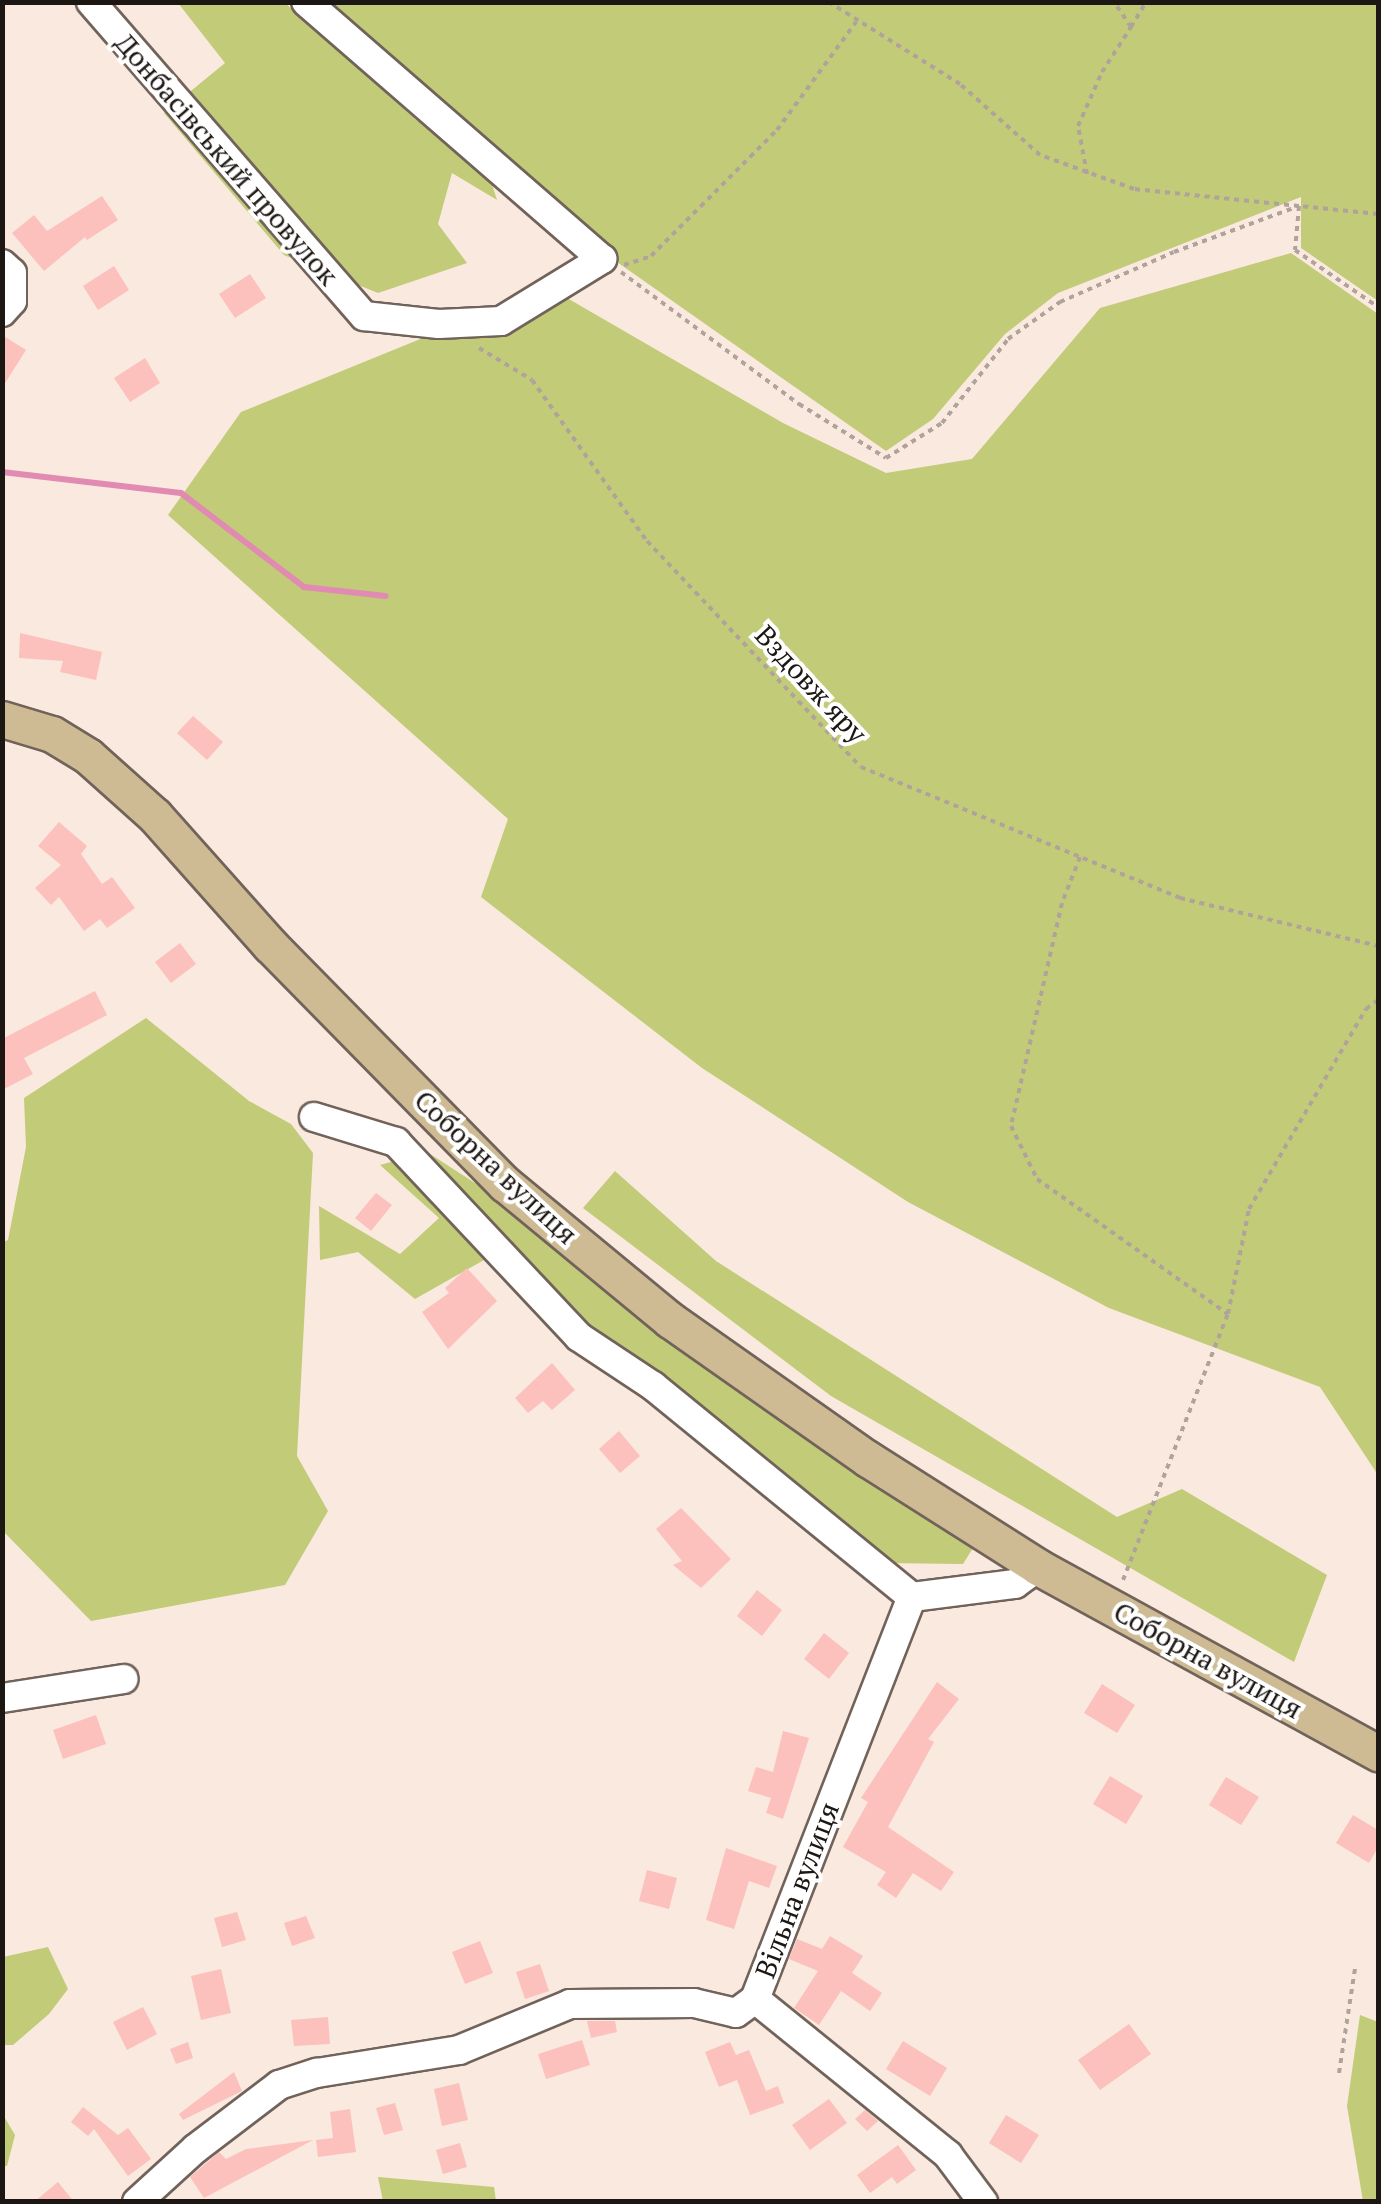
<!DOCTYPE html>
<html>
<head>
<meta charset="utf-8">
<style>
	body { margin:0 }
	#map { position:relative; width:1381px; height:2204px; overflow:hidden; background:#fae9df; font-family:"PT Serif",serif }
	div>[style] { position:absolute }
	.green>* { inset:0; background:#c1cb78 }
	.stream>* { height:6px; margin:-3px; padding:0 3px; transform-origin:3px; border-radius:3px; background:#e18ab2 }
	.building>* { inset:0; background:#fcc0bd }
	.path>* { height:4px; margin-top:-2px; transform-origin:0; background:repeating-linear-gradient(90deg,#b0a39b 0 5px,transparent 0 10px) }
	.roads { filter:drop-shadow(2px 0 #71635a) drop-shadow(-2px 0 #71635a) drop-shadow(0 2px #71635a) drop-shadow(0 -2px #71635a) }
	.minor>* { height:28px; margin:-14px; padding:0 14px; transform-origin:14px; border-radius:14px; background:#fff }
	.major>* { height:35px; margin:-17.5px; padding:0 17.5px; transform-origin:17.5px; border-radius:17.5px; background:#cebb93 }
	span { translate:-50% -50%; white-space:nowrap; text-align:center; line-height:1.15; -webkit-text-stroke:8px #fff; paint-order:stroke }
	.street-label { font-size:28px; color:#1d1713 }
	.frame { position:absolute; inset:0; border:5px solid #1d1713; pointer-events:none }
</style>
</head>
<body>
<div id="map">
	<div class="green">
		<div style="clip-path:polygon(178px 3px,285px 3px,415px 119px,488px 172px,497px 200px,452px 173px,438px 224px,467px 263px,378px 293px,284px 255px,164px 113px,225px 63px)"></div>
		<div style="clip-path:polygon(315px 3px,1378px 3px,1378px 301px,1301px 248px,1301px 197px,1058px 293px,1005px 334px,933px 419px,886px 451px,607px 255px)"></div>
		<div style="clip-path:polygon(1291px 253px,1378px 314px,1378px 1475px,1320px 1387px,1109px 1308px,908px 1202px,702px 1068px,481px 897px,508px 819px,168px 515px,241px 412px,548px 287px,783px 423px,886px 473px,972px 459px,1100px 308px)"></div>
		<div style="clip-path:polygon(146px 1018px,249px 1101px,291px 1124px,313px 1153px,297px 1456px,328px 1511px,285px 1585px,91px 1621px,3px 1531px,3px 1242px,8px 1240px,26px 1147px,24px 1098px)"></div>
		<div style="clip-path:polygon(427px 1152px,495px 1196px,697px 1357px,973px 1548px,963px 1564px,881px 1563px,587px 1328px,507px 1247px,415px 1299px,358px 1252px,320px 1260px,319px 1206px,400px 1254px,439px 1218px,380px 1165px)"></div>
		<div style="clip-path:polygon(615px 1171px,716px 1261px,1117px 1517px,1182px 1489px,1327px 1575px,1294px 1662px,831px 1396px,583px 1208px)"></div>
		<div style="clip-path:polygon(48px 1947px,68px 1989px,49px 2014px,13px 2045px,3px 2045px,3px 1957px)"></div>
		<div style="clip-path:polygon(1360px 2015px,1378px 2022px,1378px 2201px,1363px 2201px,1347px 2106px)"></div>
		<div style="clip-path:polygon(2px 2113px,15px 2135px,7px 2166px,3px 2166px)"></div>
		<div style="clip-path:polygon(378px 2177px,494px 2187px,496px 2201px,383px 2201px)"></div>
	</div>
	<div class="stream">
		<div style="left:2px;top:472px;width:180px;rotate:6.7deg"></div>
		<div style="left:181px;top:493px;width:155px;rotate:37.4deg"></div>
		<div style="left:304px;top:587px;width:82px;rotate:6.3deg"></div>
	</div>
	<div class="building">
		<div style="clip-path:polygon(102px 196px,118px 220px,87px 240px,85px 237px,44px 271px,12px 233px,34px 215px,47px 231px)"></div>
		<div style="clip-path:polygon(114px 266px,129px 290px,98px 310px,83px 286px)"></div>
		<div style="clip-path:polygon(250px 274px,266px 298px,235px 318px,219px 294px)"></div>
		<div style="clip-path:polygon(2px 335px,26px 350px,2px 388px)"></div>
		<div style="clip-path:polygon(145px 358px,160px 383px,130px 402px,114px 378px)"></div>
		<div style="clip-path:polygon(20px 633px,102px 652px,96px 680px,60px 672px,63px 661px,19px 658px)"></div>
		<div style="clip-path:polygon(193px 716px,223px 742px,207px 760px,177px 733px)"></div>
		<div style="clip-path:polygon(59px 822px,87px 846px,81px 854px,102px 884px,112px 877px,135px 908px,107px 928px,100px 919px,84px 931px,59px 897px,51px 905px,35px 888px,61px 865px,38px 846px)"></div>
		<div style="clip-path:polygon(180px 943px,196px 964px,171px 983px,155px 962px)"></div>
		<div style="clip-path:polygon(95px 991px,107px 1015px,24px 1058px,33px 1074px,2px 1090px,2px 1039px)"></div>
		<div style="clip-path:polygon(376px 1193px,392px 1205px,371px 1231px,355px 1218px)"></div>
		<div style="clip-path:polygon(467px 1268px,497px 1301px,448px 1349px,422px 1312px,449px 1293px,445px 1288px)"></div>
		<div style="clip-path:polygon(552px 1363px,575px 1390px,552px 1410px,543px 1401px,528px 1413px,515px 1398px)"></div>
		<div style="clip-path:polygon(619px 1431px,640px 1456px,620px 1473px,599px 1449px)"></div>
		<div style="clip-path:polygon(681px 1508px,731px 1559px,701px 1588px,673px 1565px,682px 1561px,656px 1529px)"></div>
		<div style="clip-path:polygon(757px 1590px,782px 1610px,762px 1636px,737px 1616px)"></div>
		<div style="clip-path:polygon(824px 1633px,849px 1653px,829px 1679px,804px 1659px)"></div>
		<div style="clip-path:polygon(937px 1682px,959px 1699px,928px 1739px,934px 1742px,888px 1827px,954px 1872px,941px 1891px,913px 1873px,896px 1898px,877px 1885px,886px 1872px,843px 1847px,868px 1802px,861px 1798px)"></div>
		<div style="clip-path:polygon(1102px 1684px,1135px 1705px,1117px 1733px,1084px 1713px)"></div>
		<div style="clip-path:polygon(96px 1715px,106px 1744px,63px 1759px,53px 1730px)"></div>
		<div style="clip-path:polygon(783px 1731px,809px 1738px,783px 1819px,766px 1813px,771px 1798px,748px 1791px,756px 1767px,773px 1772px)"></div>
		<div style="clip-path:polygon(1110px 1776px,1143px 1796px,1126px 1824px,1093px 1804px)"></div>
		<div style="clip-path:polygon(1226px 1777px,1259px 1797px,1241px 1825px,1209px 1805px)"></div>
		<div style="clip-path:polygon(1353px 1815px,1378px 1830px,1378px 1847px,1369px 1863px,1336px 1843px)"></div>
		<div style="clip-path:polygon(726px 1848px,777px 1866px,769px 1888px,749px 1881px,734px 1929px,706px 1920px)"></div>
		<div style="clip-path:polygon(647px 1870px,677px 1878px,669px 1909px,639px 1901px)"></div>
		<div style="clip-path:polygon(237px 1912px,246px 1940px,222px 1947px,214px 1918px)"></div>
		<div style="clip-path:polygon(306px 1916px,315px 1938px,292px 1946px,284px 1923px)"></div>
		<div style="clip-path:polygon(830px 1936px,863px 1956px,852px 1973px,882px 1993px,870px 2011px,841px 1991px,819px 2025px,794px 2008px,818px 1971px,789px 1959px,797px 1939px,822px 1949px)"></div>
		<div style="clip-path:polygon(480px 1941px,493px 1973px,465px 1984px,452px 1952px)"></div>
		<div style="clip-path:polygon(540px 1964px,549px 1991px,525px 1999px,516px 1972px)"></div>
		<div style="clip-path:polygon(221px 1969px,231px 2013px,201px 2020px,191px 1976px)"></div>
		<div style="clip-path:polygon(143px 2007px,157px 2034px,127px 2050px,113px 2022px)"></div>
		<div style="clip-path:polygon(328px 2017px,330px 2044px,294px 2046px,291px 2020px)"></div>
		<div style="clip-path:polygon(587px 2021px,615px 2021px,617px 2032px,591px 2038px)"></div>
		<div style="clip-path:polygon(1129px 2024px,1151px 2054px,1100px 2090px,1078px 2060px)"></div>
		<div style="clip-path:polygon(582px 2040px,590px 2065px,546px 2079px,538px 2054px)"></div>
		<div style="clip-path:polygon(903px 2041px,947px 2068px,930px 2096px,886px 2069px)"></div>
		<div style="clip-path:polygon(188px 2042px,193px 2058px,176px 2064px,170px 2049px)"></div>
		<div style="clip-path:polygon(730px 2042px,736px 2055px,749px 2050px,766px 2091px,778px 2086px,784px 2103px,750px 2115px,737px 2080px,719px 2087px,705px 2052px)"></div>
		<div style="clip-path:polygon(234px 2072px,242px 2091px,183px 2120px,179px 2114px)"></div>
		<div style="clip-path:polygon(459px 2083px,468px 2120px,442px 2126px,434px 2089px)"></div>
		<div style="clip-path:polygon(829px 2099px,847px 2123px,810px 2150px,792px 2125px)"></div>
		<div style="clip-path:polygon(395px 2103px,403px 2130px,384px 2135px,376px 2108px)"></div>
		<div style="clip-path:polygon(83px 2107px,118px 2135px,128px 2128px,151px 2159px,128px 2176px,94px 2129px,88px 2136px,71px 2122px)"></div>
		<div style="clip-path:polygon(350px 2109px,356px 2152px,318px 2157px,316px 2140px,333px 2138px,330px 2112px)"></div>
		<div style="clip-path:polygon(865px 2110px,878px 2121px,867px 2131px,855px 2119px)"></div>
		<div style="clip-path:polygon(1006px 2115px,1039px 2135px,1021px 2163px,989px 2143px)"></div>
		<div style="clip-path:polygon(313px 2140px,204px 2198px,190px 2177px,219px 2152px,226px 2159px,246px 2149px)"></div>
		<div style="clip-path:polygon(460px 2143px,467px 2167px,443px 2174px,436px 2150px)"></div>
		<div style="clip-path:polygon(898px 2145px,916px 2170px,897px 2184px,892px 2177px,870px 2193px,857px 2175px)"></div>
		<div style="clip-path:polygon(58px 2182px,74px 2202px,34px 2202px)"></div>
	</div>
	<div class="path">
		<div style="left:1131px;top:27px;width:29px;rotate:-59deg"></div>
		<div style="left:1087px;top:174px;width:49px;rotate:-100.6deg"></div>
		<div style="left:1078px;top:126px;width:59px;rotate:-66deg"></div>
		<div style="left:1102px;top:72px;width:54px;rotate:-57.2deg"></div>
		<div style="left:1131px;top:27px;width:30px;rotate:-124deg"></div>
		<div style="left:1378px;top:214px;width:79px;rotate:-174.2deg"></div>
		<div style="left:1299px;top:206px;width:44px;rotate:95.2deg"></div>
		<div style="left:1295px;top:250px;width:101px;rotate:34.5deg"></div>
		<div style="left:624px;top:265px;width:28px;rotate:-18deg"></div>
		<div style="left:651px;top:256px;width:178px;rotate:-45deg"></div>
		<div style="left:777px;top:130px;width:134px;rotate:-53.8deg"></div>
		<div style="left:621px;top:272px;width:222px;rotate:36.6deg"></div>
		<div style="left:799px;top:404px;width:102px;rotate:31.8deg"></div>
		<div style="left:886px;top:458px;width:66px;rotate:-32deg"></div>
		<div style="left:942px;top:423px;width:107px;rotate:-51.8deg"></div>
		<div style="left:1008px;top:339px;width:64px;rotate:-35.4deg"></div>
		<div style="left:1060px;top:302px;width:124px;rotate:-23.7deg"></div>
		<div style="left:1174px;top:252px;width:133px;rotate:-20.2deg"></div>
		<div style="left:1299px;top:206px;width:166px;rotate:-174.1deg"></div>
		<div style="left:1134px;top:189px;width:100px;rotate:-160.1deg"></div>
		<div style="left:1040px;top:155px;width:107px;rotate:-138.4deg"></div>
		<div style="left:960px;top:84px;width:155px;rotate:-148deg"></div>
		<div style="left:479px;top:348px;width:62px;rotate:31.1deg"></div>
		<div style="left:532px;top:380px;width:198px;rotate:54.5deg"></div>
		<div style="left:647px;top:541px;width:311px;rotate:46.6deg"></div>
		<div style="left:861px;top:767px;width:345px;rotate:22.3deg"></div>
		<div style="left:1180px;top:898px;width:204px;rotate:13.6deg"></div>
		<div style="left:1080px;top:857px;width:49px;rotate:111.4deg"></div>
		<div style="left:1062px;top:903px;width:229px;rotate:102.9deg"></div>
		<div style="left:1011px;top:1126px;width:59px;rotate:63.9deg"></div>
		<div style="left:1037px;top:1179px;width:234px;rotate:35.3deg"></div>
		<div style="left:1123px;top:1580px;width:286px;rotate:-68.5deg"></div>
		<div style="left:1228px;top:1314px;width:107px;rotate:-78.7deg"></div>
		<div style="left:1249px;top:1209px;width:232px;rotate:-59.7deg"></div>
		<div style="left:1366px;top:1009px;width:15px;rotate:-37deg"></div>
		<div style="left:1339px;top:2073px;width:106px;rotate:-81.3deg"></div>
	</div>
	<div class="roads">
		<div class="minor">
			<div style="left:91px;top:2px;width:416px;rotate:49deg"></div>
			<div style="left:364px;top:316px;width:75px;rotate:6.1deg"></div>
			<div style="left:439px;top:324px;width:62px;rotate:-2.8deg"></div>
			<div style="left:501px;top:321px;width:119px;rotate:-31.5deg"></div>
			<div style="left:602px;top:259px;width:392px;rotate:-139deg"></div>
			<div style="left:2px;top:264px;width:13px;rotate:42deg"></div>
			<div style="left:12px;top:273px;width:28px;rotate:90deg"></div>
			<div style="left:12px;top:301px;width:15px;rotate:132deg"></div>
			<div style="left:314px;top:1117px;width:86px;rotate:17deg"></div>
			<div style="left:396px;top:1142px;width:267px;rotate:46.8deg"></div>
			<div style="left:579px;top:1337px;width:89px;rotate:33.5deg"></div>
			<div style="left:653px;top:1386px;width:334px;rotate:39.2deg"></div>
			<div style="left:912px;top:1597px;width:104px;rotate:-7.2deg"></div>
			<div style="left:1015px;top:1584px;width:29px;rotate:-36deg"></div>
			<div style="left:2px;top:1698px;width:123px;rotate:-8.9deg"></div>
			<div style="left:755px;top:1999px;width:248px;rotate:38.9deg"></div>
			<div style="left:948px;top:2155px;width:59px;rotate:53.3deg"></div>
			<div style="left:137px;top:2202px;width:79px;rotate:-42.4deg"></div>
			<div style="left:195px;top:2149px;width:106px;rotate:-37.3deg"></div>
			<div style="left:279px;top:2085px;width:40px;rotate:-18deg"></div>
			<div style="left:317px;top:2073px;width:144px;rotate:-9.2deg"></div>
			<div style="left:459px;top:2050px;width:120px;rotate:-22.5deg"></div>
			<div style="left:570px;top:2004px;width:124px;rotate:-0.5deg"></div>
			<div style="left:694px;top:2003px;width:43px;rotate:13.4deg"></div>
			<div style="left:736px;top:2013px;width:24px;rotate:-36deg"></div>
			<div style="left:755px;top:1999px;width:432px;rotate:-68.7deg"></div>
		</div>
		<div class="major">
			<div style="left:2px;top:719px;width:52px;rotate:16.7deg"></div>
			<div style="left:52px;top:734px;width:42px;rotate:31.4deg"></div>
			<div style="left:88px;top:756px;width:90px;rotate:41.8deg"></div>
			<div style="left:155px;top:816px;width:173px;rotate:48.3deg"></div>
			<div style="left:270px;top:945px;width:335px;rotate:45.5deg"></div>
			<div style="left:505px;top:1184px;width:214px;rotate:39.5deg"></div>
			<div style="left:670px;top:1320px;width:242px;rotate:35.1deg"></div>
			<div style="left:868px;top:1459px;width:201px;rotate:32.4deg"></div>
			<div style="left:1038px;top:1567px;width:388px;rotate:28.7deg"></div>
		</div>
	</div>
	<div class="street-label">
		<span style="left:227px;top:159px;rotate:49deg">Донбасівський провулок</span>
		<span style="left:811px;top:684px;rotate:47deg">Вздовж яру</span>
		<span style="left:496px;top:1167px;rotate:43deg">Соборна вулиця</span>
		<span style="left:1208px;top:1660px;rotate:29deg">Соборна вулиця</span>
		<span style="left:797px;top:1890px;rotate:-69deg">Вільна вулиця</span>
	</div>
	<div class="frame"></div>
</div>
</body>
</html>
